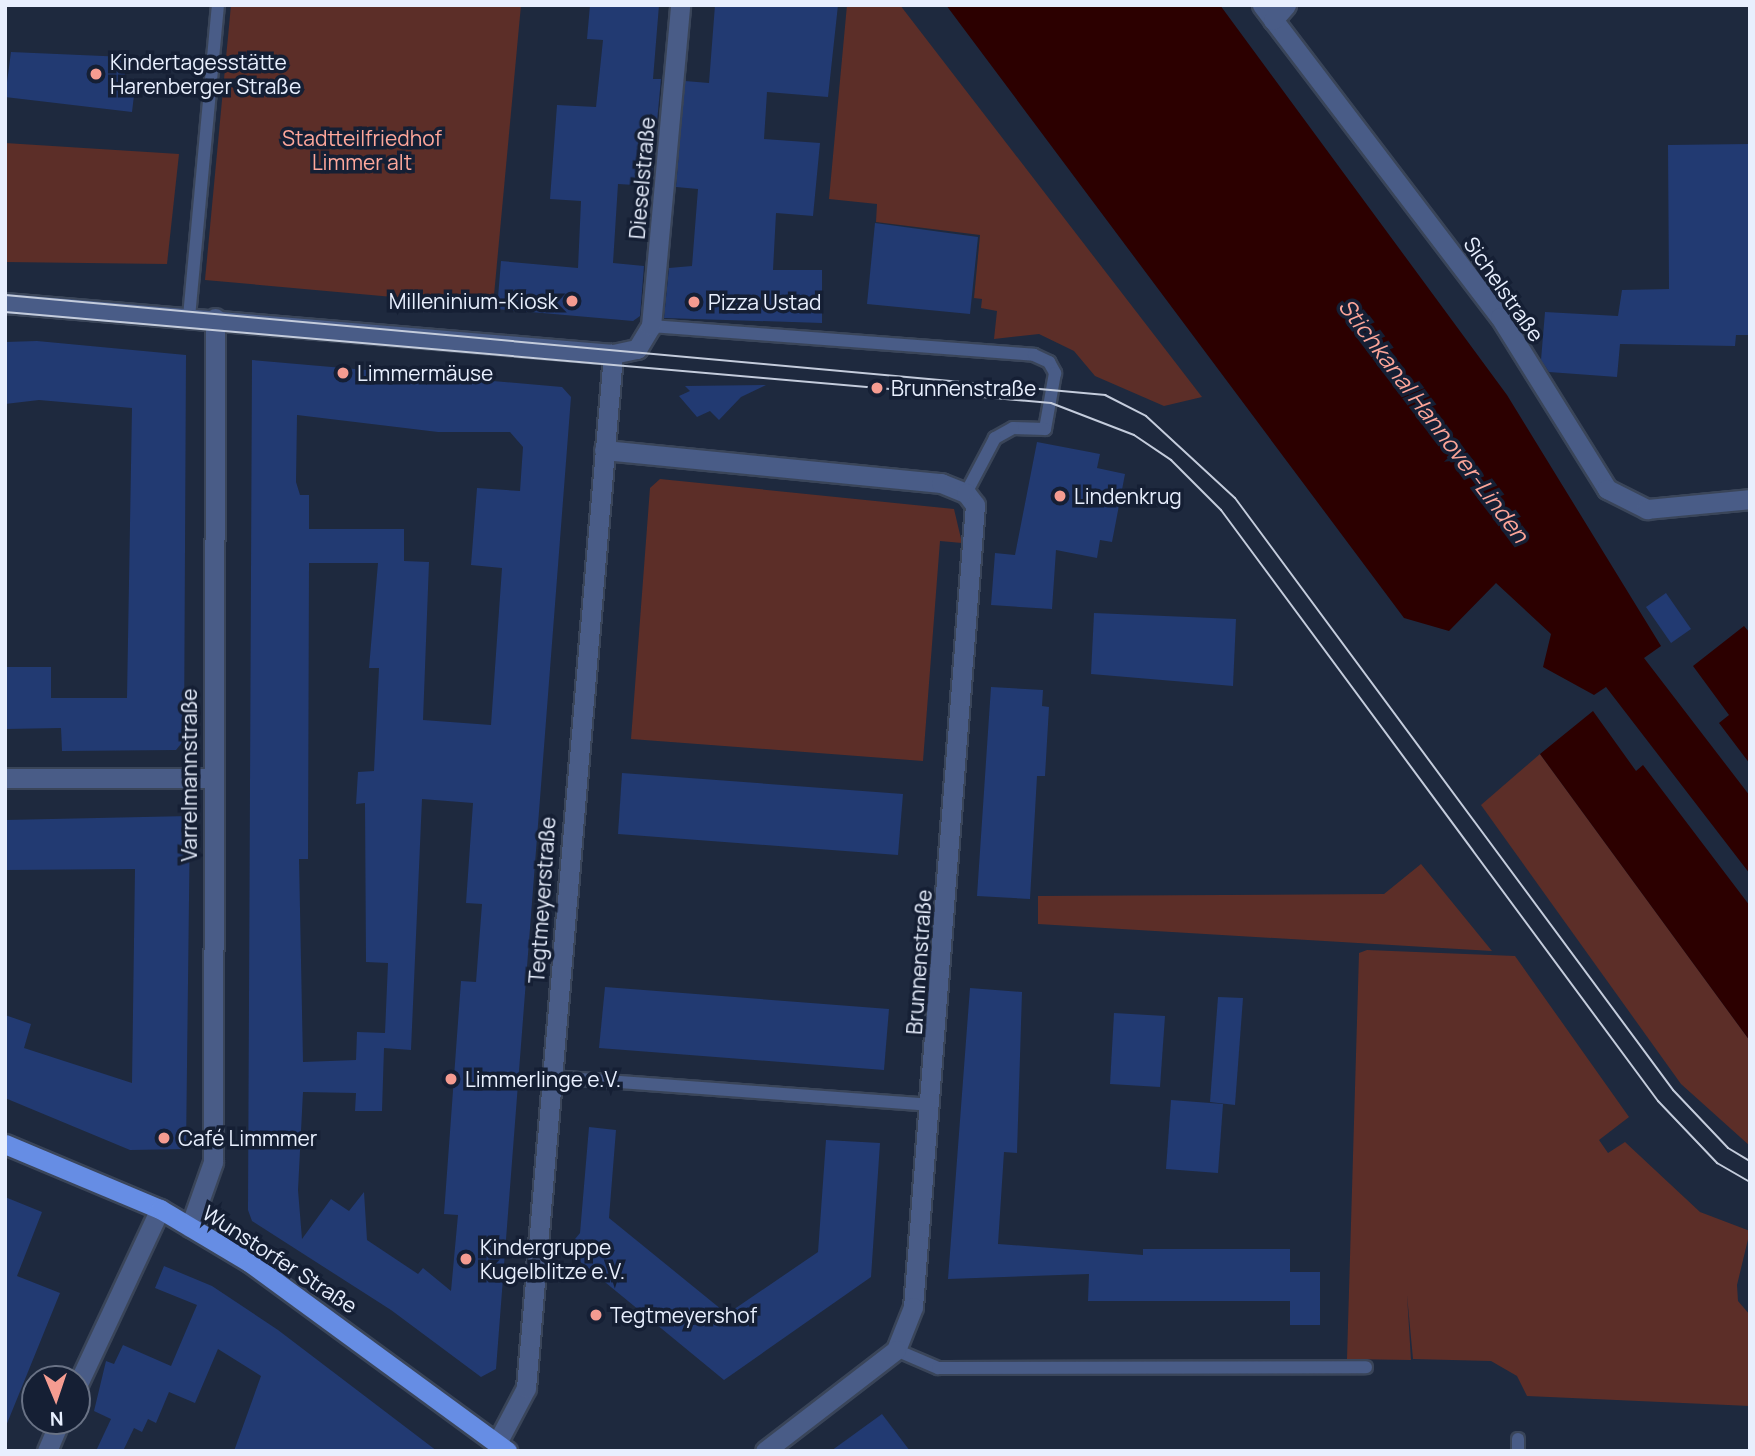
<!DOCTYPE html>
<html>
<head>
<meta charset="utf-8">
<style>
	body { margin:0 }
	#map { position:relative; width:1755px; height:1456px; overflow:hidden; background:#1e293e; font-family:Manrope,sans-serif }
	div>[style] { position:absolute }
	.green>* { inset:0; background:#5c2e28 }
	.water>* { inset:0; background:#2c0000 }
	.building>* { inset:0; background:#223a72 }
	.roads { filter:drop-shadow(2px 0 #3a4559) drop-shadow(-2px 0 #3a4559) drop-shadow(0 2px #3a4559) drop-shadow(0 -2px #3a4559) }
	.service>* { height:12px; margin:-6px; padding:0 6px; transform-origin:6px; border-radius:6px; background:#495c87 }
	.minor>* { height:19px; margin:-9.5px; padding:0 9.5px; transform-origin:9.5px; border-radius:9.5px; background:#495c87 }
	.primary>* { height:19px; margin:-9.5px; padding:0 9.5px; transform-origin:9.5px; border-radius:9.5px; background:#668de4 }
	.tram>* { height:2px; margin:-1px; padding:0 1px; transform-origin:1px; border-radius:1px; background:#c4ccdc }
	.dots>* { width:19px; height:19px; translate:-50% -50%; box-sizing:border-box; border:4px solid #151f34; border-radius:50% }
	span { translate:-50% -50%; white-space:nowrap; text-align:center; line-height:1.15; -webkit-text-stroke:7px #151f34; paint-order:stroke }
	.poi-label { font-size:21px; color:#e8effe }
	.left { translate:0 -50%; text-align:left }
	.right { translate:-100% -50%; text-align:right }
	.park-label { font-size:21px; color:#fea79b }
	.street-label { font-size:21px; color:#e8effe }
	.water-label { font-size:23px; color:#fca599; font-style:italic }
	.frame { position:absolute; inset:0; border:7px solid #e8effe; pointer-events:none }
	.north { position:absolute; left:21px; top:1365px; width:70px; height:70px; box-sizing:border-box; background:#151f34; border:2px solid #697285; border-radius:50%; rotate:178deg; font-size:19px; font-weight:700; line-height:28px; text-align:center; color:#e8effe }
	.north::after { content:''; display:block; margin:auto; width:24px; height:32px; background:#f59c91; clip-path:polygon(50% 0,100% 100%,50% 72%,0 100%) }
</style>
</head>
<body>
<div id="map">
	<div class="green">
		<div style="clip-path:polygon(231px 5px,521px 5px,493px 306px,205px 280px)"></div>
		<div style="clip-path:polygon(847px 5px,900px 5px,1202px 397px,1164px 406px,1095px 376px,1074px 351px,1039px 334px,994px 339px,997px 311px,981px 308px,982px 299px,974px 298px,980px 235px,876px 222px,877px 204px,829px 199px)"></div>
		<div style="clip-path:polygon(5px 143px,179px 154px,167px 264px,5px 262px)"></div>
		<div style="clip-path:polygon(660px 479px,954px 509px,962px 543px,940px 541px,923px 761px,631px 739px,650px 488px)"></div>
		<div style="clip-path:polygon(1540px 754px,1750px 1041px,1750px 1146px,1681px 1084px,1481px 805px)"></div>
		<div style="clip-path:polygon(1421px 864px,1492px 951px,1038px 924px,1038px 896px,1384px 894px)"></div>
		<div style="clip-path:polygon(1367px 950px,1515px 956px,1629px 1117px,1599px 1140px,1608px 1153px,1625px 1142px,1700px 1212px,1750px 1231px,1737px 1285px,1738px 1301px,1750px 1315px,1750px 1406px,1527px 1396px,1517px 1376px,1491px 1361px,1413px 1359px,1407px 1295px,1411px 1360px,1347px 1359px,1359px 953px)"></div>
	</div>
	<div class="water">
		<div style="clip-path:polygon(946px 5px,1220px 5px,1507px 395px,1661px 646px,1644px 658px,1750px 796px,1750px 874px,1606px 687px,1594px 695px,1543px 667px,1551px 634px,1496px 583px,1449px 631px,1404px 618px)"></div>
		<div style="clip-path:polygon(1744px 626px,1750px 633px,1750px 764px,1719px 723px,1729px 715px,1693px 666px)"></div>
		<div style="clip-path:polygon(1593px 711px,1636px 771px,1643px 765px,1750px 906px,1750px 1041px,1540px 754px)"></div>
	</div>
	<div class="building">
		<div style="clip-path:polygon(590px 5px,659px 5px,653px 79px,661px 79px,651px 186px,618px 184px,613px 263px,644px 266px,640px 316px,633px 321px,497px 309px,501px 261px,578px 268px,581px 201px,550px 199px,557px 105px,596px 107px,603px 40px,587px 39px)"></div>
		<div style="clip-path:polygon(715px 5px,838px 5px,828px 97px,767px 92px,764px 139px,820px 143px,813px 216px,776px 213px,773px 270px,822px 270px,822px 323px,664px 318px,669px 268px,692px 266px,698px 189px,676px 187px,685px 81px,709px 83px)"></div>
		<div style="clip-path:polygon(11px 52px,126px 57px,124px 86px,135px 87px,132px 112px,5px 97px)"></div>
		<div style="clip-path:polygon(1750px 144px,1750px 335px,1736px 335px,1735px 346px,1620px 344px,1617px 377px,1549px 372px,1541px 360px,1545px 312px,1618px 316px,1622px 290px,1669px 289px,1668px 145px)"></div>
		<div style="clip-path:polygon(875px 223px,978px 237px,970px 314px,867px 304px)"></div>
		<div style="clip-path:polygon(37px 341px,186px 355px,184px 740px,176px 750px,62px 751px,61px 728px,5px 729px,5px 667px,51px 667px,51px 698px,127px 698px,132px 408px,39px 400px,5px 404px,5px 342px)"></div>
		<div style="clip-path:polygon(evenodd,252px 360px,562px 387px,571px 397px,496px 1369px,481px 1377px,391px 1310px,252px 1221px,248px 1210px,252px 360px,297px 415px,438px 432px,510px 432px,523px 447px,520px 491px,477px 488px,471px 565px,502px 568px,491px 725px,423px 720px,429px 562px,404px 561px,404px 529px,309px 529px,309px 495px,300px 495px,296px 482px,297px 415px,252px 360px,309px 563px,378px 563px,369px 668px,379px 668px,374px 771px,358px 772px,356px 804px,365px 803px,366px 962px,388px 963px,385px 1033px,357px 1032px,356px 1060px,303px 1062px,299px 859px,308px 859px,309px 563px,252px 360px,422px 799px,473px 803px,466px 903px,482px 904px,476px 982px,461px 981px,444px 1214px,458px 1215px,451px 1291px,423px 1268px,418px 1274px,367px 1240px,364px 1192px,349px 1211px,331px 1199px,302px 1239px,298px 1190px,303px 1092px,356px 1093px,355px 1111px,382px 1111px,384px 1048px,411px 1050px,422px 799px)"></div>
		<div style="clip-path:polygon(766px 385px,741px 397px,719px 420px,710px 411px,697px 417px,679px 396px,690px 391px,685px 386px)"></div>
		<div style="clip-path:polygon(1037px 442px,1100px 454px,1097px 468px,1125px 474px,1112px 542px,1100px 540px,1097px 558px,1056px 550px,1052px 609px,991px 605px,995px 553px,1015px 555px)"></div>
		<div style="clip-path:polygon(1666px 593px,1691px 629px,1671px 643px,1646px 607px)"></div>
		<div style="clip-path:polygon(1094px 613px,1236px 619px,1233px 686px,1091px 674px)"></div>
		<div style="clip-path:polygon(991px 687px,1043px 690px,1042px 706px,1049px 707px,1045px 776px,1037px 776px,1030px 899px,977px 896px)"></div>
		<div style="clip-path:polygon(622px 773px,903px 794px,898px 855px,618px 834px)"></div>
		<div style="clip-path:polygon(190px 816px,186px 1149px,130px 1150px,5px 1098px,5px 1015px,31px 1024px,24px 1048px,132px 1083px,135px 869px,5px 870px,5px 820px)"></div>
		<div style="clip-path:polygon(605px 987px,889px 1009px,884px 1070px,599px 1048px)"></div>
		<div style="clip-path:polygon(970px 988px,1022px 992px,1017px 1153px,1004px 1152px,998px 1244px,1143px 1255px,1143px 1249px,1290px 1249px,1290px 1272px,1320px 1272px,1320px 1325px,1290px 1325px,1290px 1301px,1088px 1301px,1089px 1274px,948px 1279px)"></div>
		<div style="clip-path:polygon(1218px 997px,1243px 998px,1235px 1105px,1210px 1102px)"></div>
		<div style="clip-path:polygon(1114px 1013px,1165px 1016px,1160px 1087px,1110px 1084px)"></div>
		<div style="clip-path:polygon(1171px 1100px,1223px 1104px,1218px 1173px,1166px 1169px)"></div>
		<div style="clip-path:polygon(589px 1127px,616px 1130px,609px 1218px,727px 1314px,818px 1252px,826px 1140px,880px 1143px,871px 1277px,724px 1380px,566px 1250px,580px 1233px)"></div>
		<div style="clip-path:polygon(5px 1197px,42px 1212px,17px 1276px,60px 1293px,6px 1426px)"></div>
		<div style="clip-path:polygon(164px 1266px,212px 1286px,278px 1330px,437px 1451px,234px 1451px,261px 1376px,218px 1349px,195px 1403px,169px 1392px,156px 1423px,148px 1419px,142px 1432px,134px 1428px,123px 1451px,96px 1451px,111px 1419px,94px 1411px,106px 1361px,114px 1364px,123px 1345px,171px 1366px,197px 1305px,155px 1288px)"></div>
		<div style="clip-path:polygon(882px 1414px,910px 1451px,831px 1451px)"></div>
	</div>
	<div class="roads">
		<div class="service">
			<div style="left:189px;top:317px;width:313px;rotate:-84.7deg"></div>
			<div style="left:651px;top:326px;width:384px;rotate:4.3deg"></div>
			<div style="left:1034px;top:355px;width:17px;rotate:25deg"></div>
			<div style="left:1049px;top:362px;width:13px;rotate:61deg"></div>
			<div style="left:1055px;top:373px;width:57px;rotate:100.1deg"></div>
			<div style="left:1045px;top:429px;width:32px;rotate:-178deg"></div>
			<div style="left:1013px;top:428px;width:21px;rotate:151deg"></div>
			<div style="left:995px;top:438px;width:62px;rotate:117.8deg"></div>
			<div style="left:551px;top:1077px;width:380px;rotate:4.2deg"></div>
			<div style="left:896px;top:1350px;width:46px;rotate:23.2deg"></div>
			<div style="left:938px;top:1368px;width:428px;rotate:-0.1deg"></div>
			<div style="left:1518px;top:1451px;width:12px;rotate:-90deg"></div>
		</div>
		<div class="minor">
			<div style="left:1262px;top:5px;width:392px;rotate:52.7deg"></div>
			<div style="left:1500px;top:317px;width:203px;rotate:58.1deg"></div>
			<div style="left:1607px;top:489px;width:45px;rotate:26.6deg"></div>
			<div style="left:1647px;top:509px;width:103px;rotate:-5.5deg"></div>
			<div style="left:1273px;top:20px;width:20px;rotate:-49deg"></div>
			<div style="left:5px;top:303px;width:610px;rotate:4.79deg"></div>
			<div style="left:613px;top:354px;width:25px;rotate:-12deg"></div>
			<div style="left:637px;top:349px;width:27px;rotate:-59deg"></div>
			<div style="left:651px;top:326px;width:322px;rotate:-84.8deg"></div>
			<div style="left:604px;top:450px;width:339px;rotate:5.6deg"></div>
			<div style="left:941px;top:483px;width:27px;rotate:22deg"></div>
			<div style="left:966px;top:493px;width:15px;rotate:53deg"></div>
			<div style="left:975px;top:505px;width:804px;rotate:94.42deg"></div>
			<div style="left:913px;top:1307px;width:46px;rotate:111.6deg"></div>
			<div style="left:896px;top:1350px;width:165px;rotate:142.4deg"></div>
			<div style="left:5px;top:778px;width:206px"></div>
			<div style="left:190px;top:1227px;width:69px;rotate:-70.5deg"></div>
			<div style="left:213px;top:1162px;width:844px;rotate:-89.86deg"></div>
			<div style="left:77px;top:1386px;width:195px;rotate:-64.9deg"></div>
			<div style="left:497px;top:1443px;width:62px;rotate:-62.2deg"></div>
			<div style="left:526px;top:1388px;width:1038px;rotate:-85.19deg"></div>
			<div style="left:47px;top:1451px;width:33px;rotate:-67deg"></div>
		</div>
		<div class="primary">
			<div style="left:5px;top:1144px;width:168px;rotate:22.8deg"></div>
			<div style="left:160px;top:1209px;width:104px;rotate:30.8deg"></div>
			<div style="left:249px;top:1262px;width:320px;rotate:36.2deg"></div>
		</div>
	</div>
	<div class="tram">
		<div style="left:5px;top:295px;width:1105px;rotate:5.19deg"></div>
		<div style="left:1105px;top:395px;width:46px;rotate:27.1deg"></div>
		<div style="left:1146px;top:416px;width:121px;rotate:42.7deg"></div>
		<div style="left:1235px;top:498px;width:736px;rotate:53.5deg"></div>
		<div style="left:1673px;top:1090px;width:80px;rotate:46.5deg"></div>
		<div style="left:1728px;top:1148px;width:26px;rotate:31deg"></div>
		<div style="left:5px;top:312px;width:1050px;rotate:4.97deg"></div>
		<div style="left:1051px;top:403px;width:89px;rotate:21.1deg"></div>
		<div style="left:1134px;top:435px;width:45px;rotate:34deg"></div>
		<div style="left:1171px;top:460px;width:71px;rotate:45deg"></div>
		<div style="left:1221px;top:510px;width:735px;rotate:53.52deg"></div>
		<div style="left:1658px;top:1101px;width:86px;rotate:46.4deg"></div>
		<div style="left:1717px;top:1163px;width:38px;rotate:30deg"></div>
	</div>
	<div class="dots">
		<div style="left:96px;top:74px;background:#f59c91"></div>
		<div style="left:572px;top:301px;background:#f59c91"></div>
		<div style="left:694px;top:302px;background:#f59c91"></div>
		<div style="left:343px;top:373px;background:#f59c91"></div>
		<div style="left:877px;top:388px;background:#f59c91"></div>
		<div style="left:1060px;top:496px;background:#f59c91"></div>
		<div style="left:451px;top:1079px;background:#f59c91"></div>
		<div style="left:164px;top:1138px;background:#f59c91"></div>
		<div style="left:466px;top:1259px;background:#f59c91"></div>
		<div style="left:596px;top:1315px;background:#f59c91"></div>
	</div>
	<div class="poi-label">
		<span class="left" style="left:110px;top:74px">Kindertagesstätte<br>Harenberger Straße</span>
		<span class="right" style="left:558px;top:301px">Milleninium-Kiosk</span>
		<span class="left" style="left:708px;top:302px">Pizza Ustad</span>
		<span class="left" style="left:357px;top:373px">Limmermäuse</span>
		<span class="left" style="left:891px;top:388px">Brunnenstraße</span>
		<span class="left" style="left:1074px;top:496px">Lindenkrug</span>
		<span class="left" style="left:465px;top:1079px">Limmerlinge e.V.</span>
		<span class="left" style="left:178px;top:1138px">Café Limmmer</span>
		<span class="left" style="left:480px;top:1259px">Kindergruppe<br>Kugelblitze e.V.</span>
		<span class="left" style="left:610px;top:1315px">Tegtmeyershof</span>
	</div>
	<div class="park-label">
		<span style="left:362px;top:150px">Stadtteilfriedhof<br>Limmer alt</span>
	</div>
	<div class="street-label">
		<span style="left:642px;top:178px;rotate:-85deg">Dieselstraße</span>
		<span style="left:1504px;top:289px;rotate:55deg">Sichelstraße</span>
		<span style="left:189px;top:775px;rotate:-90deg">Varrelmannstraße</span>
		<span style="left:542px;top:900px;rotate:-86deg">Tegtmeyerstraße</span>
		<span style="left:919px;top:962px;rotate:-86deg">Brunnenstraße</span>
		<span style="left:280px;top:1259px;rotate:33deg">Wunstorfer Straße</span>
	</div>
	<div class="water-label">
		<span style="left:1434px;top:420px;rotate:53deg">Stichkanal Hannover-Linden</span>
	</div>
	<div class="frame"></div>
	<div class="north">N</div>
</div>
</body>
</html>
